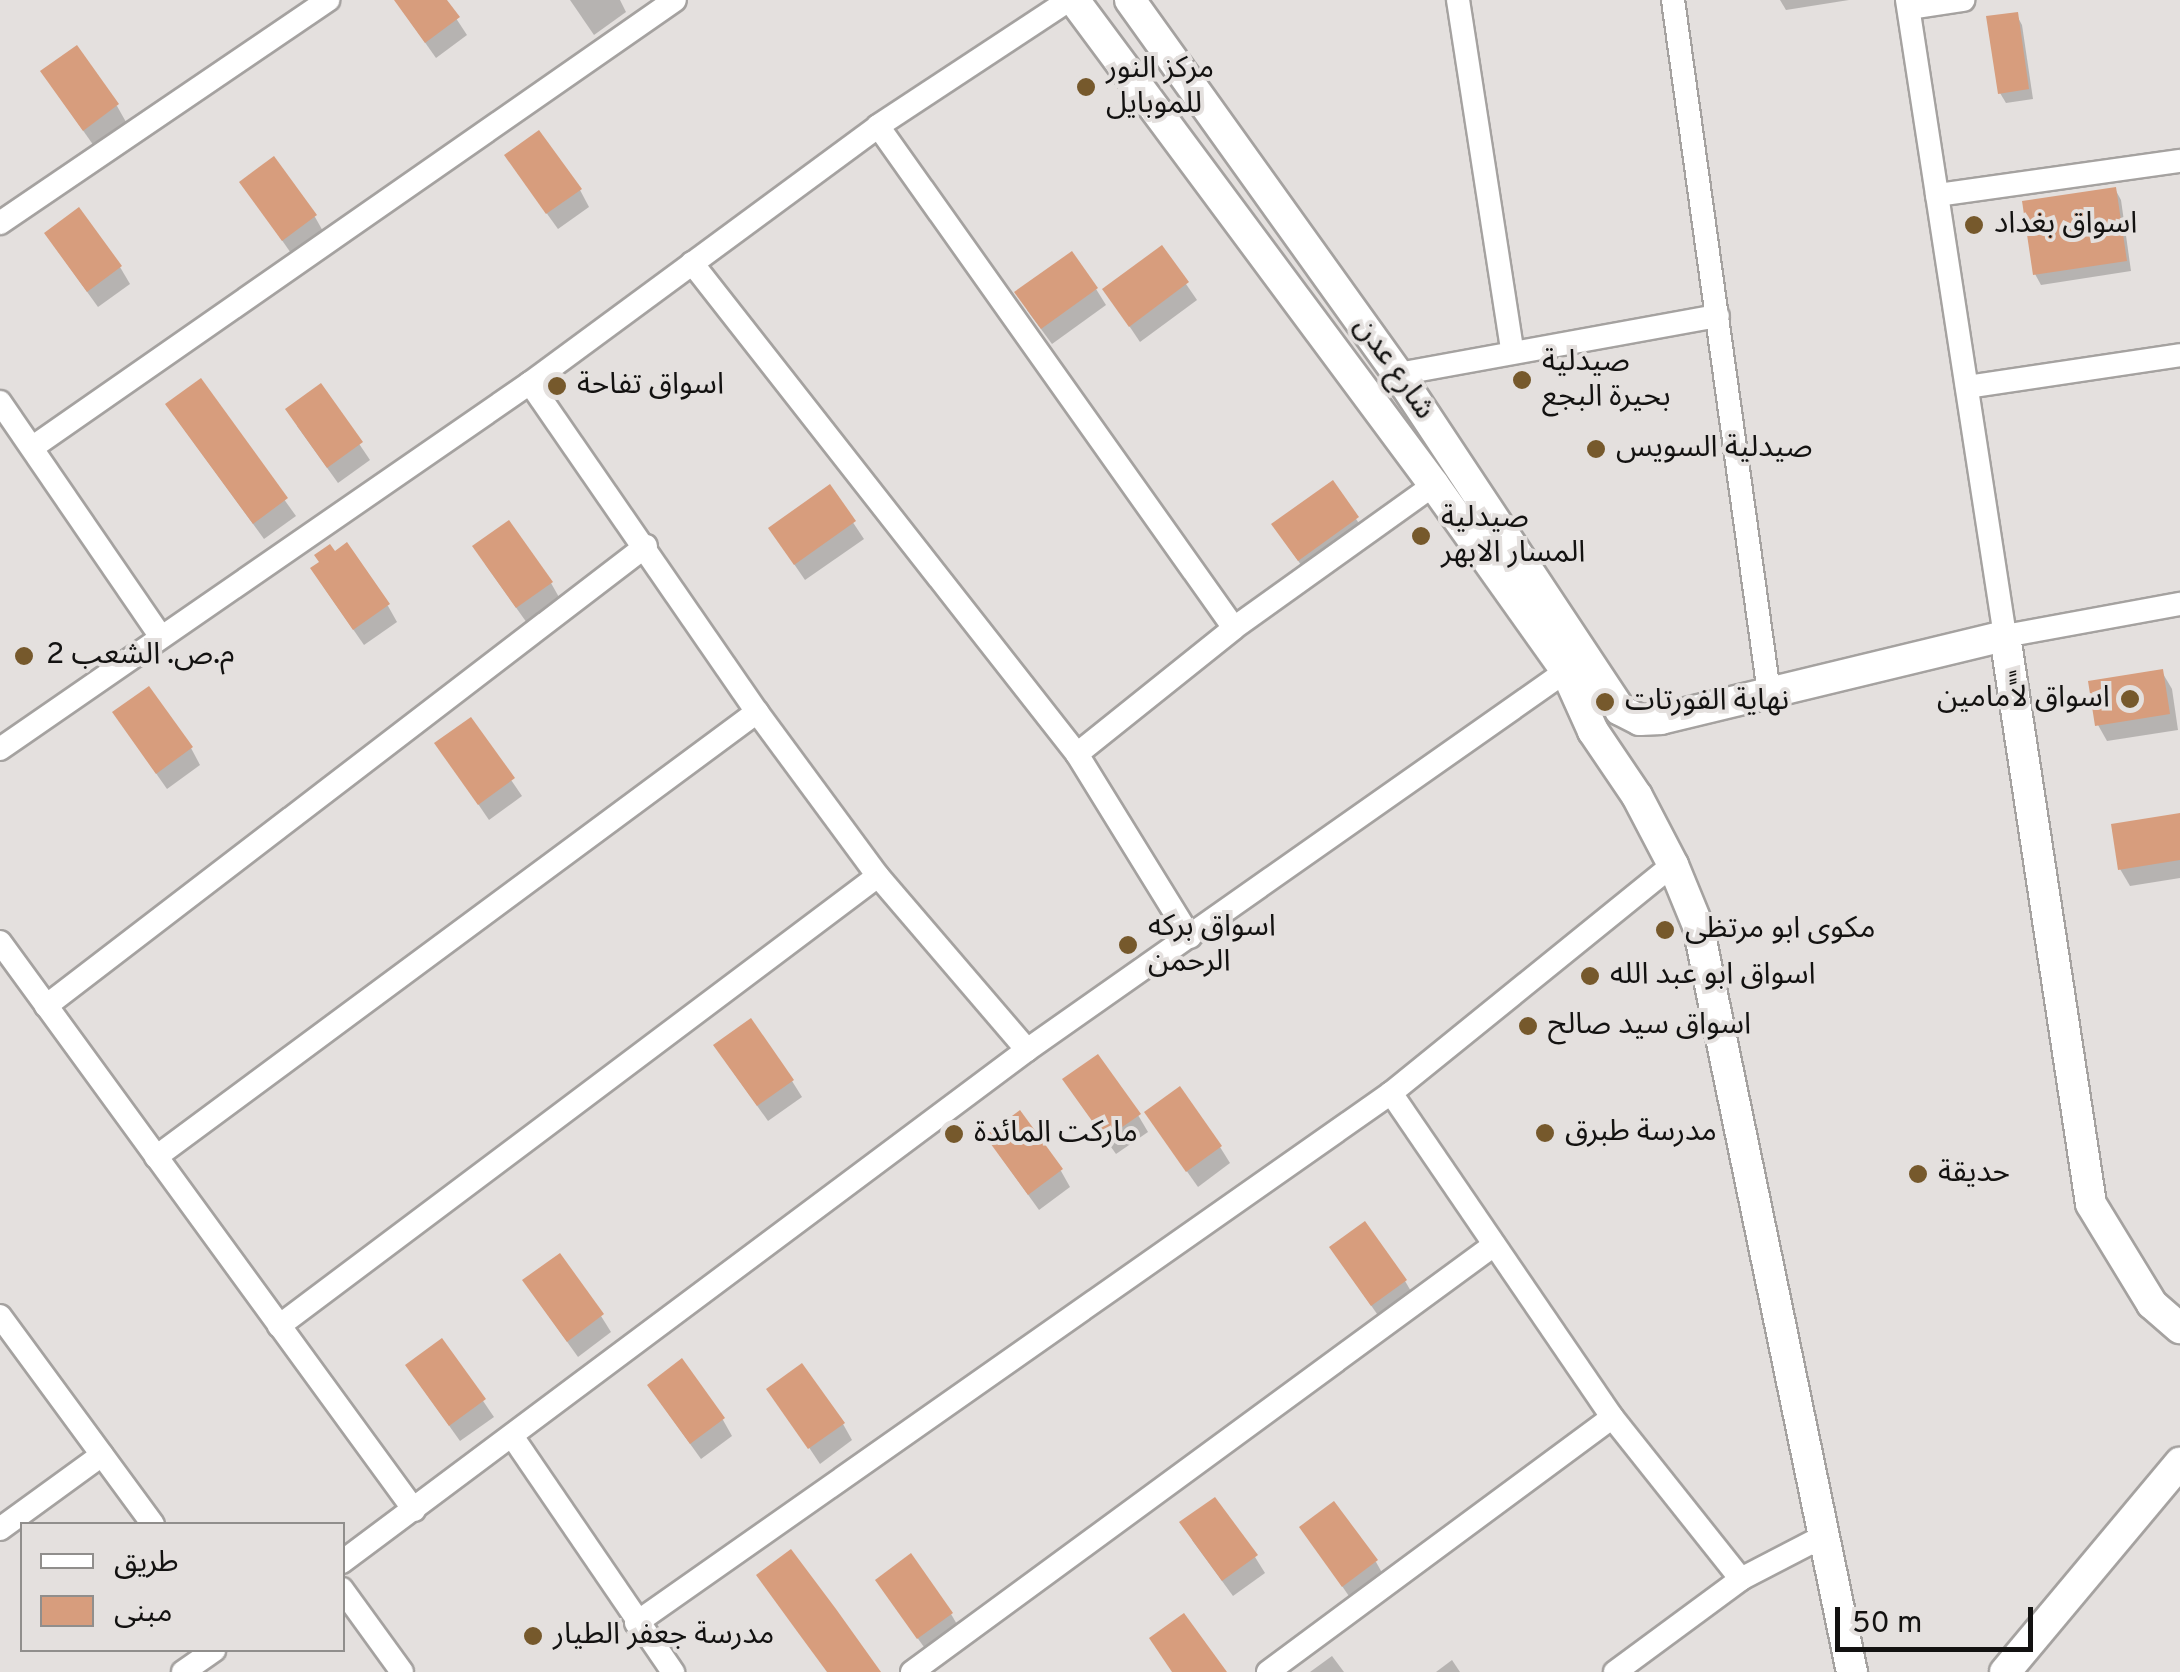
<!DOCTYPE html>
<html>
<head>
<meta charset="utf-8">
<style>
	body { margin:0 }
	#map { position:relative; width:2180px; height:1672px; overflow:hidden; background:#e4e0de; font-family:Overpass,"Noto Sans Arabic",sans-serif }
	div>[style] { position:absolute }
	.shadow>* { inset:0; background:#0003 }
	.building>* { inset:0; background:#d79d7d }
	.roads { filter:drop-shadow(2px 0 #a5a2a0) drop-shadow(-2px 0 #a5a2a0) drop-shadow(0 2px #a5a2a0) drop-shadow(0 -2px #a5a2a0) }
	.minor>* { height:22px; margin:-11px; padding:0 11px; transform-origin:11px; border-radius:11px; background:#fff }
	.tertiary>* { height:30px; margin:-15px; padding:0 15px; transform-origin:15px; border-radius:15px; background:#fff }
	.dots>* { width:28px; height:28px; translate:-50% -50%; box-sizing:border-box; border:5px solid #e4e0de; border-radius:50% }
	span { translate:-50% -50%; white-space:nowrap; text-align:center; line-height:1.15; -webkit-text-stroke:8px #e4e0de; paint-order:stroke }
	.poi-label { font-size:30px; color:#131211 }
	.left { translate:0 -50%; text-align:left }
	.right { translate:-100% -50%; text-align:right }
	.street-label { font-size:30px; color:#131211 }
	.legend { position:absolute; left:20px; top:1522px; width:325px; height:130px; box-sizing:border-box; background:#e4e0de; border:2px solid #908e8c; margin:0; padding:12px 18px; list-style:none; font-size:30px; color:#131211 }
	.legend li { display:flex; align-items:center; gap:20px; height:50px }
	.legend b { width:50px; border:2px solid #908e8c }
	.scale { position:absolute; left:1835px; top:1607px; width:198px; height:45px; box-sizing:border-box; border:5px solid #131211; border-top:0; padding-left:12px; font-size:30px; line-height:35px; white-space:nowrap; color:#131211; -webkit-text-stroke:8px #e4e0de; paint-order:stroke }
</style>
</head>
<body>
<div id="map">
	<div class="shadow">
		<div style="clip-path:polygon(395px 0,444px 0,467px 35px,436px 58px)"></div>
		<div style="clip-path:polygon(570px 0,620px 0,626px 12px,594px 35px)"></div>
		<div style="clip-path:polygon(1780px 0,1849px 0,1786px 10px)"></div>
		<div style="clip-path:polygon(2016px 14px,2022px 25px,2033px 99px,2006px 103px,2000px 93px)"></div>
		<div style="clip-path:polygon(53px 88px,117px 106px,126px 122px,94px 146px)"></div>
		<div style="clip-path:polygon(517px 172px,580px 190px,589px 207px,558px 229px)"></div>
		<div style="clip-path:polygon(242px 183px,315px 217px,324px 233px,293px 256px)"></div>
		<div style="clip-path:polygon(2115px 189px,2121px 200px,2131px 271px,2041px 285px,2035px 274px)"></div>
		<div style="clip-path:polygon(1162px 249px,1197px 300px,1140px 342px,1105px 290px)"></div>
		<div style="clip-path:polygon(57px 250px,120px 267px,130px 284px,98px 307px)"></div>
		<div style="clip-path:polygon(1096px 289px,1106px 305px,1052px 344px,1027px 310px)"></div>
		<div style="clip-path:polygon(200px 382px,296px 516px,264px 539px,178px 421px)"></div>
		<div style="clip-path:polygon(320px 386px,370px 460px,338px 483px,297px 426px)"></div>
		<div style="clip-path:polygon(1332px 484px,1367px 535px,1309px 576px,1284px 541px)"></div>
		<div style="clip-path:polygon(830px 488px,864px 539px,805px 580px,781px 545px)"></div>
		<div style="clip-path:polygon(485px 564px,551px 583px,560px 599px,527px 623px)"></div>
		<div style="clip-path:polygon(323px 586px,388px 606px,397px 622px,364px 645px)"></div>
		<div style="clip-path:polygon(2162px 672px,2172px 689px,2178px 730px,2107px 741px,2098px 725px)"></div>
		<div style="clip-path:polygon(470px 720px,522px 796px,489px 820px,437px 744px)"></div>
		<div style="clip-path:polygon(125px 729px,191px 748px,200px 765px,167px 789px)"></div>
		<div style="clip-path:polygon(2180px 816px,2180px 878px,2130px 886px,2120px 869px)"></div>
		<div style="clip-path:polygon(726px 1062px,792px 1081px,802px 1097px,768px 1121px)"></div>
		<div style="clip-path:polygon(1075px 1096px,1138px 1115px,1148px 1132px,1116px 1154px)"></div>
		<div style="clip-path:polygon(1157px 1129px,1220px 1147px,1230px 1163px,1198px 1187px)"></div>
		<div style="clip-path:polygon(998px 1153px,1061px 1171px,1070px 1187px,1039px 1210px)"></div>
		<div style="clip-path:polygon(1342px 1264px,1405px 1281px,1415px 1298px,1382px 1321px)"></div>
		<div style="clip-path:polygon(535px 1297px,601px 1316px,611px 1332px,578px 1357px)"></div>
		<div style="clip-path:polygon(442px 1341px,494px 1417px,460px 1441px,418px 1382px)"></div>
		<div style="clip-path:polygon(660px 1402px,723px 1420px,732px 1436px,701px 1459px)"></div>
		<div style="clip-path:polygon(780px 1404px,843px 1424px,852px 1440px,820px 1464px)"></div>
		<div style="clip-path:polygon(1302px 1528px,1376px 1562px,1385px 1578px,1353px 1602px)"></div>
		<div style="clip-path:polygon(1192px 1540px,1255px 1557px,1265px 1573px,1233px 1596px)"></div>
		<div style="clip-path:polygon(888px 1597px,951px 1614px,961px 1631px,929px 1654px)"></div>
		<div style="clip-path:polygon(1332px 1656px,1344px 1672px,1310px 1672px)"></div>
		<div style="clip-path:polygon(1452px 1660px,1460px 1672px,1436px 1672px)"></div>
	</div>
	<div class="building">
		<div style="clip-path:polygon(394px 0,447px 0,460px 17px,425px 43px)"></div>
		<div style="clip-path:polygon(2018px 12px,2029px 89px,1998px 94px,1986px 16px)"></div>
		<div style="clip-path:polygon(77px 45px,119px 104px,83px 131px,40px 71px)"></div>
		<div style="clip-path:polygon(539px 130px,582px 189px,546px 214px,504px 155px)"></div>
		<div style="clip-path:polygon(274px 156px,317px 215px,282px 241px,239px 182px)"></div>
		<div style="clip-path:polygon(2116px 187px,2127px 261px,2033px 275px,2022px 201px)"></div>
		<div style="clip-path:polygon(79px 207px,122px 266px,87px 292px,44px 233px)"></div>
		<div style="clip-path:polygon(1162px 245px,1189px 282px,1129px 327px,1102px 289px)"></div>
		<div style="clip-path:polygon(1072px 251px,1098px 288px,1041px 329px,1014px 292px)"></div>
		<div style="clip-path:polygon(201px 378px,288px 498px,253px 524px,165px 404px)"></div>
		<div style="clip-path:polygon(321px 383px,363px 442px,327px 468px,285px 409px)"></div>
		<div style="clip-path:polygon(1333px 480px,1359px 517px,1298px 561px,1271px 524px)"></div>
		<div style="clip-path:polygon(830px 484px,856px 521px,794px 565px,768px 528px)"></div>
		<div style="clip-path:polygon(509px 520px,553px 582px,516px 608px,472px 546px)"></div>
		<div style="clip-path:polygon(347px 542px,390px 604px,353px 630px,310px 568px,319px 562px,314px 555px,330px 544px,335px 551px)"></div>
		<div style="clip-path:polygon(2163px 669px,2170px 714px,2095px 726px,2088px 681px)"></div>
		<div style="clip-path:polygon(149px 686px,193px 747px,156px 774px,112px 712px)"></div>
		<div style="clip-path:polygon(471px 717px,515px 778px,478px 805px,434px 743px)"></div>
		<div style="clip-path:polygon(2180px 813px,2180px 860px,2118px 870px,2111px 824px)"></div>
		<div style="clip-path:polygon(751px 1018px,794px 1080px,757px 1106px,713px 1045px)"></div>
		<div style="clip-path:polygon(1098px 1054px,1141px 1114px,1105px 1139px,1062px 1079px)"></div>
		<div style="clip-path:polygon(1180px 1086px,1222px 1146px,1186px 1172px,1144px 1112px)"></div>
		<div style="clip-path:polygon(1020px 1110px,1063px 1169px,1028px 1195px,985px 1136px)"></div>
		<div style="clip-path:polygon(1365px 1221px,1407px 1280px,1371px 1306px,1329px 1247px)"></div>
		<div style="clip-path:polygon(560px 1253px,604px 1314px,567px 1342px,522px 1280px)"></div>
		<div style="clip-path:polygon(442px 1338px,486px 1399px,449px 1426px,405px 1365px)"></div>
		<div style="clip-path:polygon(682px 1358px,725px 1418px,690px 1444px,647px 1385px)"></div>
		<div style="clip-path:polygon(802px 1363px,845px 1423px,808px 1449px,766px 1389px)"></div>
		<div style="clip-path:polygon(1215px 1497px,1258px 1555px,1222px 1581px,1179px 1522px)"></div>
		<div style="clip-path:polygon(1334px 1501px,1378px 1560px,1342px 1587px,1299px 1527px)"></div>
		<div style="clip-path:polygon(791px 1549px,836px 1609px,881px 1672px,827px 1672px,799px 1634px,756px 1575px)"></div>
		<div style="clip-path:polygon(911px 1553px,953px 1613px,917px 1639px,875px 1580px)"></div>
		<div style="clip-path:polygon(1184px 1613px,1227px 1672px,1172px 1672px,1149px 1638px)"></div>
	</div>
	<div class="roads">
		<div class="minor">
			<div style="left:1458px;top:0;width:354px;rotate:81.2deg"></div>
			<div style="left:1673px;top:0;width:700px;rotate:82.11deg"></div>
			<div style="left:1907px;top:0;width:644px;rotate:81.24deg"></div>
			<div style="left:2005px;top:636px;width:178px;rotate:-10.4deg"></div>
			<div style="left:1909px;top:8px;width:55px;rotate:-8.4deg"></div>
			<div style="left:878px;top:126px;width:615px;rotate:54.66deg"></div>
			<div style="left:1937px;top:195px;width:245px;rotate:-8deg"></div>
			<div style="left:0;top:223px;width:397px;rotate:-34.2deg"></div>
			<div style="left:692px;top:263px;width:624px;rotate:51.9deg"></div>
			<div style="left:1077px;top:754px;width:215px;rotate:58.3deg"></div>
			<div style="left:1398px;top:374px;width:325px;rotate:-10.3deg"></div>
			<div style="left:530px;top:383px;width:400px;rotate:55.4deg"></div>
			<div style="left:757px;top:712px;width:204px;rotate:53.6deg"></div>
			<div style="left:878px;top:876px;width:229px;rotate:49.4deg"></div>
			<div style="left:1967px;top:387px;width:215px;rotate:-8.5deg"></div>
			<div style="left:0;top:402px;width:283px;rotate:55.6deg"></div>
			<div style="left:33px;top:447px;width:782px;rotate:-34.85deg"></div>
			<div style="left:0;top:749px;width:644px;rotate:-34.63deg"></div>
			<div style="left:530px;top:383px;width:433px;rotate:-36.4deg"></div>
			<div style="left:878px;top:126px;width:229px;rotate:-33.4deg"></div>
			<div style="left:1077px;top:754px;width:201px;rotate:-38.7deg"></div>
			<div style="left:1234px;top:628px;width:246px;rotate:-35.6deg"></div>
			<div style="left:0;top:942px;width:703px;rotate:53.91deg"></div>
			<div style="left:46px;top:1006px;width:756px;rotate:-37.48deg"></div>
			<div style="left:1391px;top:1093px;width:392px;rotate:55.7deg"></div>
			<div style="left:1612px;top:1417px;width:207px;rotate:51.5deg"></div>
			<div style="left:156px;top:1157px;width:748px;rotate:-36.52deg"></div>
			<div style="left:0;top:1316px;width:258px;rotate:53.7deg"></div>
			<div style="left:279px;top:1326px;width:749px;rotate:-36.92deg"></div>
			<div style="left:512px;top:1436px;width:286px;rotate:55.7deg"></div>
			<div style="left:0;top:1529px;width:126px;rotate:-36deg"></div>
			<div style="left:342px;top:1562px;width:855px;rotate:-36.78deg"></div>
			<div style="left:1027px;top:1050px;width:659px;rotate:-35.11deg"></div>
			<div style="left:342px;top:1589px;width:102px;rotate:54.1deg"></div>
			<div style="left:636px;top:1623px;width:922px;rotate:-35.07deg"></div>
			<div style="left:1391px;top:1093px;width:363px;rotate:-39deg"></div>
			<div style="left:183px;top:1672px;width:38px;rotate:-35deg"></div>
			<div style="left:912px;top:1672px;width:722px;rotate:-36.27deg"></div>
			<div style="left:1268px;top:1672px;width:428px;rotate:-36.5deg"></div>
			<div style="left:1615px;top:1672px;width:157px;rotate:-36.4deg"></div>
			<div style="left:1741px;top:1579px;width:91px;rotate:-27.4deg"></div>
		</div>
		<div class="tertiary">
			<div style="left:1074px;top:0;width:604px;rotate:53.41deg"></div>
			<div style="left:1434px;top:485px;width:228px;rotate:54.6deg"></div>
			<div style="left:1566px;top:671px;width:66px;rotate:65.8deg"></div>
			<div style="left:1593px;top:731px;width:78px;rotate:55.9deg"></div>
			<div style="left:1637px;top:796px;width:78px;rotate:62.4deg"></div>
			<div style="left:1673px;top:865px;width:66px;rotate:67.7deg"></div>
			<div style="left:1698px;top:926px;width:762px;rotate:78.34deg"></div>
			<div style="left:1130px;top:0;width:460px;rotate:54.4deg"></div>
			<div style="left:1398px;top:374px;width:403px;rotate:56.5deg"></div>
			<div style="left:1620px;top:710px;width:22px;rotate:27deg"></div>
			<div style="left:1640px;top:720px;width:21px;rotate:-3deg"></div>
			<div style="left:1661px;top:719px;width:354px;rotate:-13.6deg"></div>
			<div style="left:2005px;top:636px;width:574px;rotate:81.39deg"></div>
			<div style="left:2091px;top:1204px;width:117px;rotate:58.6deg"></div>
			<div style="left:2152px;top:1304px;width:37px;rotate:41deg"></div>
			<div style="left:2005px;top:1672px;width:273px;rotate:-50.1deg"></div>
		</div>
	</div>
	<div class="dots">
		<div style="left:1086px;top:87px;background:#76592c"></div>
		<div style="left:1974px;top:225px;background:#76592c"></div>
		<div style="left:1522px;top:380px;background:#76592c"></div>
		<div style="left:557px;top:386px;background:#76592c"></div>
		<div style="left:1596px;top:449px;background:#76592c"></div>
		<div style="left:1421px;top:536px;background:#76592c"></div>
		<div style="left:24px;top:656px;background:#76592c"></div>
		<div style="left:2130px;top:699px;background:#76592c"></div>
		<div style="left:1605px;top:702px;background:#76592c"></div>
		<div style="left:1665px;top:930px;background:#76592c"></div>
		<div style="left:1128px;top:945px;background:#76592c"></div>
		<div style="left:1590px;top:976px;background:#76592c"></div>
		<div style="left:1528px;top:1026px;background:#76592c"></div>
		<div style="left:1545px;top:1133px;background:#76592c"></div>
		<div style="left:954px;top:1134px;background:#76592c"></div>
		<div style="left:1918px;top:1174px;background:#76592c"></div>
		<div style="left:533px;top:1636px;background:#76592c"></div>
	</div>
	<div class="poi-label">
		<span class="left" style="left:1106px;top:87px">مركز النور<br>للموبايل</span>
		<span class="left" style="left:1994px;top:225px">اسواق بغداد</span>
		<span class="left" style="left:1542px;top:380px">صيدلية<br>بحيرة البجع</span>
		<span class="left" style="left:577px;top:386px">اسواق تفاحة</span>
		<span class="left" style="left:1616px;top:449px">صيدلية السويس</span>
		<span class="left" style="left:1441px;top:536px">صيدلية<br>المسار الابهر</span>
		<span class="left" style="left:46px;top:656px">م.ص. الشعب 2</span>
		<span class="right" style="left:2110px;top:699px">اسواق لاًًمامين</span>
		<span class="left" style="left:1625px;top:702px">نهاية الفورتات</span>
		<span class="left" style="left:1148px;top:945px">اسواق بركه<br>الرحمن</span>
		<span class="left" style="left:1685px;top:930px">مكوى ابو مرتظى</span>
		<span class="left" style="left:1610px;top:976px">اسواق ابو عبد الله</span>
		<span class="left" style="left:1548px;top:1026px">اسواق سيد صالح</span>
		<span class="left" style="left:1565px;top:1133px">مدرسة طبرق</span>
		<span class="left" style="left:974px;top:1134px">ماركت المائدة</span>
		<span class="left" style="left:1938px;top:1174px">حديقة</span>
		<span class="left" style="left:553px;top:1636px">مدرسة جعفر الطيار</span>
	</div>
	<div class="street-label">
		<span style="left:1393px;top:369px;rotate:55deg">شارع عدن</span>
	</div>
	<ul class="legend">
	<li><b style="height:12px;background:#fff"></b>طريق</li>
	<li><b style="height:28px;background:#d79d7d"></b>مبنى</li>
	</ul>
	<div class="scale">50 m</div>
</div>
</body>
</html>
